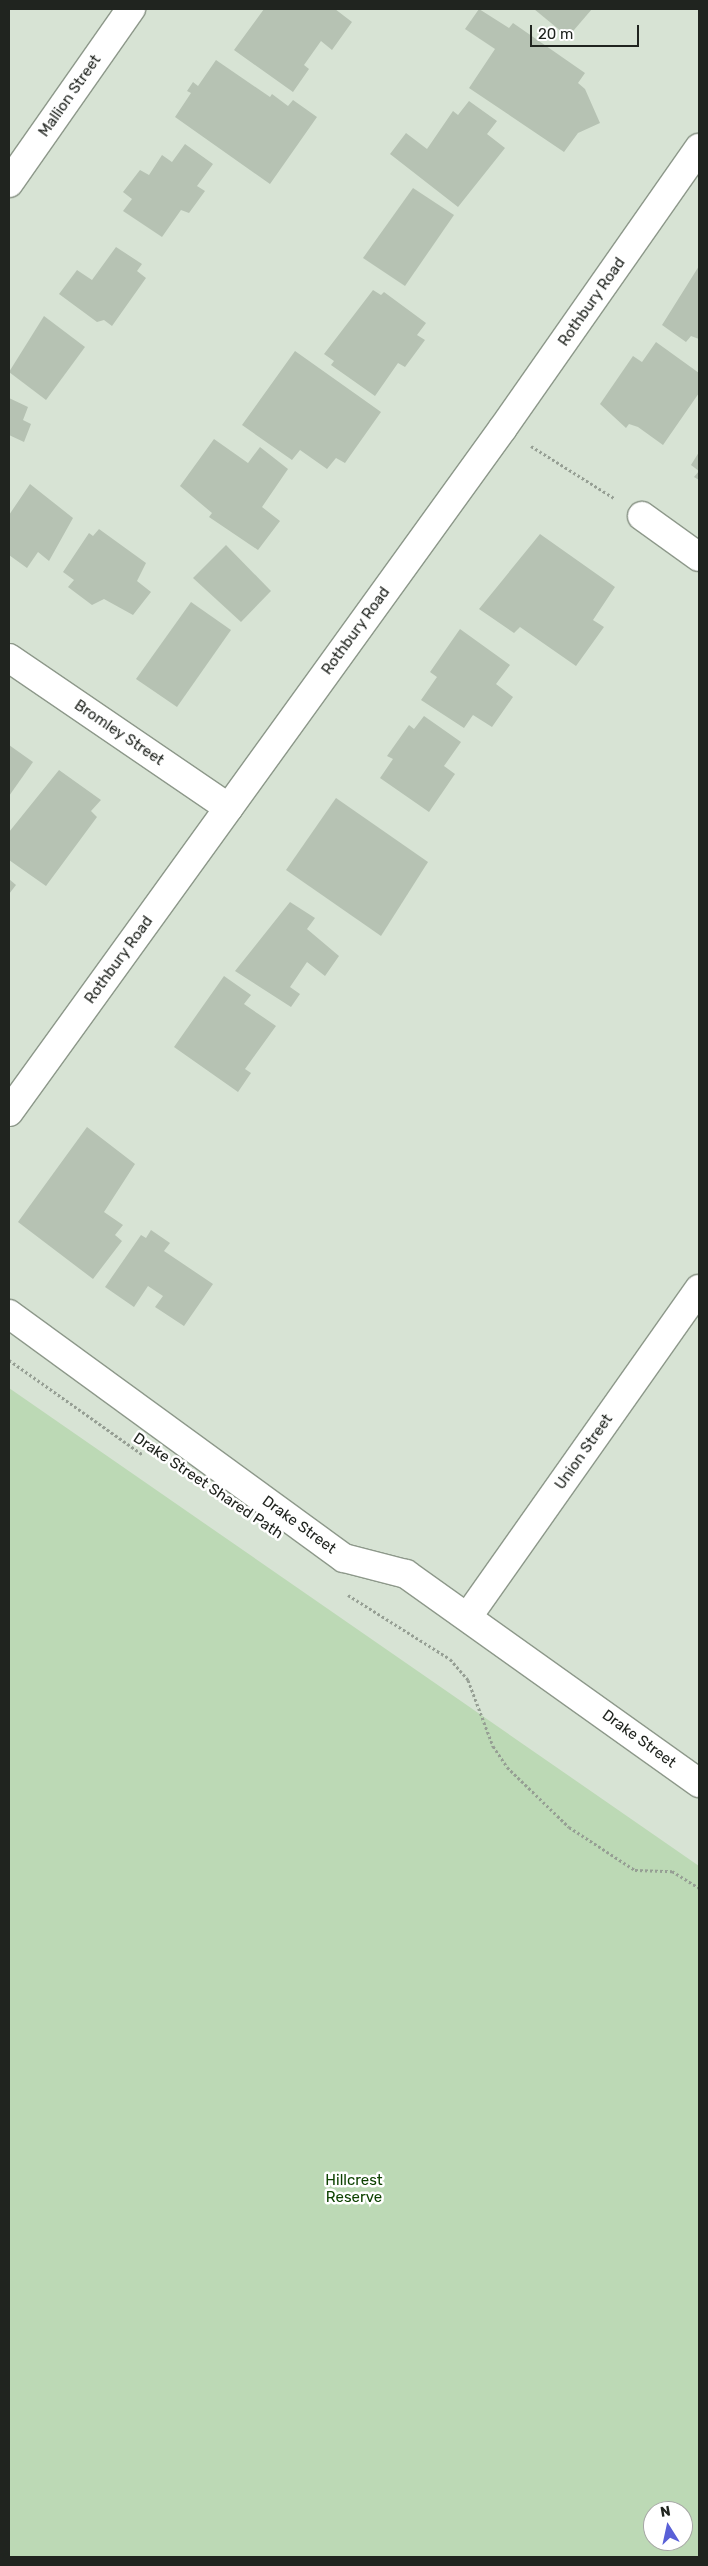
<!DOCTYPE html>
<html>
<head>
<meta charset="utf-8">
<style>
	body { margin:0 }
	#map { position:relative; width:708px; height:2566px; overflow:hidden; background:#d7e3d4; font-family:Rubik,sans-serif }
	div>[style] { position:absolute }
	.green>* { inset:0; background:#bcd9b5 }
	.building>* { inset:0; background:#b6c2b3 }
	.path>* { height:3px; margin-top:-1.5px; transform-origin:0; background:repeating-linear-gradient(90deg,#969f94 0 2.5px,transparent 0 5px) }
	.roads { filter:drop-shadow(1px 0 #8d988a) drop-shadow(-1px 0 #8d988a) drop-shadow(0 1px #8d988a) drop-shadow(0 -1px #8d988a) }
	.minor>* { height:28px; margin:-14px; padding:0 14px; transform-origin:14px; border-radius:14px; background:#fff }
	.tertiary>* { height:28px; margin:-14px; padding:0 14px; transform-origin:14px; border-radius:14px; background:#fff }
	span { translate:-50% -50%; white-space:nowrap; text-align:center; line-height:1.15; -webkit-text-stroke:5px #fff; paint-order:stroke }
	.street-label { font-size:15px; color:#20241f }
	.park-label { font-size:15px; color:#0d4200 }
	.frame { position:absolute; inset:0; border:10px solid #20241f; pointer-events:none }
	.north { position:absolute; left:643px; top:2501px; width:50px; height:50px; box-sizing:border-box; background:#fff; border:1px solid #a6a7a5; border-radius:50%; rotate:350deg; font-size:14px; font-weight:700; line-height:20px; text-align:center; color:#20241f }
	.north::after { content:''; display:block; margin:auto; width:18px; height:22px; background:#5960d7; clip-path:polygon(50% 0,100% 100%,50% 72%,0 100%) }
	.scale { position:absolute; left:530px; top:25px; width:109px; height:22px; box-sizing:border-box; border:2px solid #20241f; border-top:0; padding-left:6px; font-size:15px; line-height:18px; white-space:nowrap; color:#20241f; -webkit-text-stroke:4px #fff; paint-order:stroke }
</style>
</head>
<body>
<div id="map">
	<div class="green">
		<div style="clip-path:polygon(evenodd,9px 1388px,699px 1866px,699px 2557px,9px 2557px,9px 1388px,653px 2511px,683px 2511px,683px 2541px,653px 2541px,653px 2511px)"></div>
	</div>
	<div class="building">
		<div style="clip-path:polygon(264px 9px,335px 9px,352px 22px,332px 50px,321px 41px,304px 65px,309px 69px,293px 92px,234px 50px)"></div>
		<div style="clip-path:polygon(479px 9px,509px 28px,513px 23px,585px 73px,578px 83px,585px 89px,600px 123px,578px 133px,564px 152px,469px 88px,495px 49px,465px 29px)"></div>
		<div style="clip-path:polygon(534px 9px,592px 9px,568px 37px)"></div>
		<div style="clip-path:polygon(216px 60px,270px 97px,272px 94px,288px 106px,293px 100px,317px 117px,270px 184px,175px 117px,191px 93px,187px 91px,193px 82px,198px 86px)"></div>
		<div style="clip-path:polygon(469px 101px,497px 121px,487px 134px,505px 148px,458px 207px,390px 154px,406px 133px,427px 149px,453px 111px,458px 115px)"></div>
		<div style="clip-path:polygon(185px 144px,213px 164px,197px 186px,205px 191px,189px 213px,181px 210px,162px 237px,123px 211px,132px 199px,123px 192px,140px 170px,149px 175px,162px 155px,172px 162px)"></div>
		<div style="clip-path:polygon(413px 188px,454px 215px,405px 286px,363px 258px)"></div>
		<div style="clip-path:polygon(116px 247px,142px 264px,137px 271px,146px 278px,112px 326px,104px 320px,97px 322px,59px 294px,77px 270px,92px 280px)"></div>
		<div style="clip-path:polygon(699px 266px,699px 339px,691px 336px,686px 342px,662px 325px)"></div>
		<div style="clip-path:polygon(373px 290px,381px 295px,384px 292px,426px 323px,417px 335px,425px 340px,405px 367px,398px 363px,375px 396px,331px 365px,334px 361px,324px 354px)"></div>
		<div style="clip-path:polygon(44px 316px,85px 347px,46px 400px,9px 372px)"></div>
		<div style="clip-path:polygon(656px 342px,699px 373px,699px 393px,663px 445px,638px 427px,629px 424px,626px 428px,600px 404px,633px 356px,642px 362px)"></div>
		<div style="clip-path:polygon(295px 351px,381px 412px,345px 463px,336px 458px,327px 469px,300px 450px,292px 460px,242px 425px)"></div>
		<div style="clip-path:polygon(9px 398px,28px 407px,23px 420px,31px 424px,24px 442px,9px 435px)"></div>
		<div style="clip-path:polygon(214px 439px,248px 463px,260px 447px,288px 469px,262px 507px,280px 521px,258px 550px,209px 517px,212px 513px,180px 486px)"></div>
		<div style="clip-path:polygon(699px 452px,699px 480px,694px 477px,699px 471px,691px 465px)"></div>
		<div style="clip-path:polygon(30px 484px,73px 518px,49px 561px,38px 552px,27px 568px,9px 555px,9px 515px)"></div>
		<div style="clip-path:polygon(99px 529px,146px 563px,137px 581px,151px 592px,133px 615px,104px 599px,92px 605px,68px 587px,74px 580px,63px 572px,89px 533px,93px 536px)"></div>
		<div style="clip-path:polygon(540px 534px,615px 587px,593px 620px,604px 627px,576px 666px,520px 627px,514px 633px,479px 609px)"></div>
		<div style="clip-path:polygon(226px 545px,271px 591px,241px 622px,193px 578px)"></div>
		<div style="clip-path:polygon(191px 602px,231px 630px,177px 707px,136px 679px)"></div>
		<div style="clip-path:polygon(460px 629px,510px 665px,496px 684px,513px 697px,492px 727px,473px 715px,464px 728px,421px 700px,437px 677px,430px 672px)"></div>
		<div style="clip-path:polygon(424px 716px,461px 742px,444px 766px,455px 774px,429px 812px,380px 778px,393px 759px,387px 756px,409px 725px,414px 729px)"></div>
		<div style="clip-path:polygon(9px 745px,33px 762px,9px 796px)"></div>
		<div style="clip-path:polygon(59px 770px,101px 800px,91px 811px,97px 817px,46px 886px,9px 860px,9px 832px)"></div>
		<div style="clip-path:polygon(336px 798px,428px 862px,381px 936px,286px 870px)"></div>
		<div style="clip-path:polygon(9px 879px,16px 885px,9px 894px)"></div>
		<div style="clip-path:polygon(290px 902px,315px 918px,307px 929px,339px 956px,325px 976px,307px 962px,290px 987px,300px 994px,291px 1007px,235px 971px)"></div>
		<div style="clip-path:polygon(224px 976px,251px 995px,244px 1004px,276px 1026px,245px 1069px,251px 1073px,238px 1092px,174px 1047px)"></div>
		<div style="clip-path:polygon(87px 1127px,135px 1164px,104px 1212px,123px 1225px,115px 1235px,122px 1241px,93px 1279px,18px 1222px)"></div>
		<div style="clip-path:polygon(151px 1230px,170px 1243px,164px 1251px,213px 1284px,184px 1326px,155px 1307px,163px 1296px,148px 1286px,134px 1307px,105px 1287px,141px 1235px,146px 1238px)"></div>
	</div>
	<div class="path">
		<div style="left:531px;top:446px;width:98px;rotate:32.1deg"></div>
		<div style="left:9px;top:1360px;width:164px;rotate:35.3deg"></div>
		<div style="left:348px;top:1595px;width:120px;rotate:32.1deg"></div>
		<div style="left:450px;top:1659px;width:28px;rotate:49deg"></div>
		<div style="left:468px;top:1680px;width:71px;rotate:69.3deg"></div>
		<div style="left:493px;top:1746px;width:25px;rotate:56deg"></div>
		<div style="left:507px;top:1767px;width:86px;rotate:44.1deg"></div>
		<div style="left:569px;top:1827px;width:79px;rotate:33.1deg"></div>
		<div style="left:635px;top:1870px;width:37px;rotate:2deg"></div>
		<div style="left:672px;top:1871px;width:32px;rotate:32deg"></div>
	</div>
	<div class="roads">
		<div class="minor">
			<div style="left:9px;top:183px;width:213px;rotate:-55deg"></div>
			<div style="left:642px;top:516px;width:70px;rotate:35.7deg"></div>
			<div style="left:9px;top:658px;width:266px;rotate:34.3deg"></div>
			<div style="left:9px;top:1112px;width:844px;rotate:-54.16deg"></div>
			<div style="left:503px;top:428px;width:342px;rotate:-55deg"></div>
			<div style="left:469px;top:1615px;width:399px;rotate:-54.8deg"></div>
		</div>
		<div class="tertiary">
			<div style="left:9px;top:1314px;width:414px;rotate:36.1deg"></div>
			<div style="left:344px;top:1558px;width:64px;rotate:14.5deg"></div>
			<div style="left:406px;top:1574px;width:360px;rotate:35.5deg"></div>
		</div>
	</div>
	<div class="street-label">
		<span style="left:70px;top:96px;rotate:-55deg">Mallion Street</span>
		<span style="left:592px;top:302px;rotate:-55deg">Rothbury Road</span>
		<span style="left:356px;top:631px;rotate:-54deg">Rothbury Road</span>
		<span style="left:119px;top:733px;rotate:34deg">Bromley Street</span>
		<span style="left:119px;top:960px;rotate:-54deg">Rothbury Road</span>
		<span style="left:584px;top:1452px;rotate:-55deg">Union Street</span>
		<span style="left:208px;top:1486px;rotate:34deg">Drake Street Shared Path</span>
		<span style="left:299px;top:1525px;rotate:36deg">Drake Street</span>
		<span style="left:639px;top:1739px;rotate:36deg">Drake Street</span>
	</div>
	<div class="park-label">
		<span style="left:354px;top:2189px">Hillcrest<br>Reserve</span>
	</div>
	<div class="frame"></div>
	<div class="north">N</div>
	<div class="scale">20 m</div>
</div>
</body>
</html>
